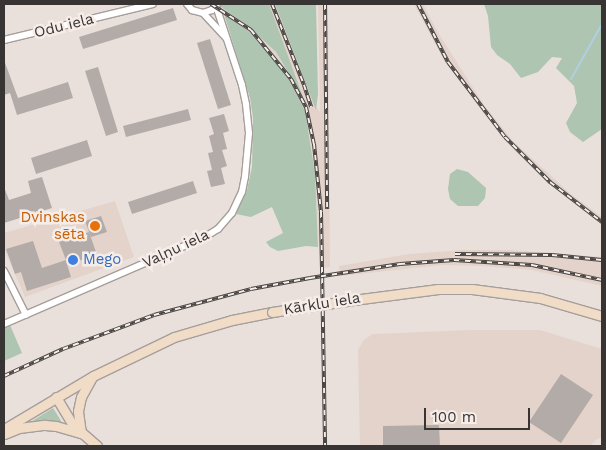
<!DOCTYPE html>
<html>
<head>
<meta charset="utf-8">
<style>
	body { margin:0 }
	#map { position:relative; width:606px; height:450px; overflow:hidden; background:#e9e0dc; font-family:"Work Sans",sans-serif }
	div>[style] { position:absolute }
	.built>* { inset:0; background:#e3d3cb }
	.green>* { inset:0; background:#adc5b1 }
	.stream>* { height:2px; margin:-1px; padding:0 1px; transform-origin:1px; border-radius:1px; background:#b1cfe0 }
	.building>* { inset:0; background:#b3aba7 }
	.roads { filter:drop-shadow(1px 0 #a69e9a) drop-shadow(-1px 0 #a69e9a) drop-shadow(0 1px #a69e9a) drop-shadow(0 -1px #a69e9a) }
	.street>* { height:6px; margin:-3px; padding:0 3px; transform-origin:3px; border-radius:3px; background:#fff }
	.secondary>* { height:9px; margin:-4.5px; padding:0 4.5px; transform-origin:4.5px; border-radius:4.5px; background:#f1dcc8 }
	.rail>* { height:4px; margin-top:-2px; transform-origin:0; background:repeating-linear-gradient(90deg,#f6ede9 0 5.5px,#4a4644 0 11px); box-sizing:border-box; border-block:1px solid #4a4644 }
	.bridges { filter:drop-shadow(1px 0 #a69e9a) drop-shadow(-1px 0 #a69e9a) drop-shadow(0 1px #a69e9a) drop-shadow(0 -1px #a69e9a) }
	.secondary-bridge>* { height:9px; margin:-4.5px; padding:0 4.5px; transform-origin:4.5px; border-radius:4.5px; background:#f1dcc8 }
	.dots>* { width:14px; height:14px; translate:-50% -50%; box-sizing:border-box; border:2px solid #f6ede9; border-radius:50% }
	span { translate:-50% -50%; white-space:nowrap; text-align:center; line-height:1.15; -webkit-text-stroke:5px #f6ede9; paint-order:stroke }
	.street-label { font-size:15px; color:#383433 }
	.food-label { font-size:15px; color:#c56008 }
	.right { translate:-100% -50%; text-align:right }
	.shop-label { font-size:15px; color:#366cbe }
	.left { translate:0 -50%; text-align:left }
	.frame { position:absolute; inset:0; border:5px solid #383433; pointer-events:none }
	.scale { position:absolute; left:424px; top:408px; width:106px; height:22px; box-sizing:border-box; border:2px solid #383433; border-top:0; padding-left:6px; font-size:15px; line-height:18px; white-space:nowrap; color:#383433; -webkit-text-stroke:4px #f6ede9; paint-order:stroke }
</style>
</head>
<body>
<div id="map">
	<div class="built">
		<div style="clip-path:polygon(269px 4px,275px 4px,314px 104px,320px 112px,318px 4px,328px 4px,330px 267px,320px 269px,315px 173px,309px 131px,251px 33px,224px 14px,225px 10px,235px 16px,263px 39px,276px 52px,301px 95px)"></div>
		<div style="clip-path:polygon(414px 4px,423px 4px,439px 34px,484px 105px,513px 141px,572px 195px,602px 217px,602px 225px,550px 185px,514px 150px,445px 62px)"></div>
		<div style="clip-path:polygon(115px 201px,134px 257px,25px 297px,4px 249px,4px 233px)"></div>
		<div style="clip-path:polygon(463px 250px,511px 250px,602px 257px,602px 286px,532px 270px,482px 266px,442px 265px,341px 276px,339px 266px,409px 254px)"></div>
		<div style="clip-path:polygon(470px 330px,540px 330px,602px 349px,602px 438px,597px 439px,590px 446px,360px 446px,358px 350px,363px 341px,372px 334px)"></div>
	</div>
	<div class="green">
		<div style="clip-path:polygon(221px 4px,269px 4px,303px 97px,276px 52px,248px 26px,221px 7px)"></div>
		<div style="clip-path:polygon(275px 4px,316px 4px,318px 94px,316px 110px)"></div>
		<div style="clip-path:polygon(484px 4px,602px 4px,602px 129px,583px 142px,570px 132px,566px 123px,577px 103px,574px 86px,556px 68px,562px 58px,552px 57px,538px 72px,521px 78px,510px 64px,497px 55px,491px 47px,488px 16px)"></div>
		<div style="clip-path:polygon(224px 14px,251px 33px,273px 56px,286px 73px,305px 111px,315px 173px,318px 247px,306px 246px,278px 251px,270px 247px,266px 242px,283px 233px,272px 207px,251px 217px,236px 214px,247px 190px,252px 167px,253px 118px,250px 98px)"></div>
		<div style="clip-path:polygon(457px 169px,468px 172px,486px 188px,485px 198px,478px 206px,458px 206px,450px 199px,448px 189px,450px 174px)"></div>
		<div style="clip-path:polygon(10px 325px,22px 353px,4px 361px,4px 328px)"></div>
		<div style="clip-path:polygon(53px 408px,63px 424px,29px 423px)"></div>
	</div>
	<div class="stream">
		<div style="left:571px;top:79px;width:63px;rotate:-60.6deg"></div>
	</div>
	<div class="building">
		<div style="clip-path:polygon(173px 8px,177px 20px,83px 49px,79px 37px)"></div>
		<div style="clip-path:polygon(210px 39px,231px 105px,218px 109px,197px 43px)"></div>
		<div style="clip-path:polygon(4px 60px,18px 98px,68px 82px,73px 98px,17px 115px,10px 93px,4px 95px)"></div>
		<div style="clip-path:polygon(98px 67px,118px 132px,106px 136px,85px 71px)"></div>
		<div style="clip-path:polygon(188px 109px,191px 120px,126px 137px,123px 126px)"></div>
		<div style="clip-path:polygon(224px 114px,229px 131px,223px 133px,227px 149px,222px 150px,227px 166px,221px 168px,225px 184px,211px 187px,207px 171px,212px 170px,208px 153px,213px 152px,209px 136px,214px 134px,209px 118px)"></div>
		<div style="clip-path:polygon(87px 140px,92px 156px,36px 174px,31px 158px)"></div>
		<div style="clip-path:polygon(42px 177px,52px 208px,4px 223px,4px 187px,9px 200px,31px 193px,28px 181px)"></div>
		<div style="clip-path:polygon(193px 181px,197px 193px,132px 214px,128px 202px)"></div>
		<div style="clip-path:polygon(101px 216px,107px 232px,91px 237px,85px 221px)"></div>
		<div style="clip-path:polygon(89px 232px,97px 255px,68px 264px,66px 261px,71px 277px,27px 291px,21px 272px,15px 274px,6px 249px,33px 241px,42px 268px,66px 260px,59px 242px)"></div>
		<div style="clip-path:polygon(561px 374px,593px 395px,561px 443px,529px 422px)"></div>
		<div style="clip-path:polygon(439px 425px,440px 446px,383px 446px,383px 426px)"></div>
	</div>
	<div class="roads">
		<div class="street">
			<div style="left:187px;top:4px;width:8px;rotate:50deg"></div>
			<div style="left:192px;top:10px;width:11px;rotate:15deg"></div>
			<div style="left:203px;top:13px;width:9px;rotate:-18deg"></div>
			<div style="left:212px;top:10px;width:8px;rotate:-50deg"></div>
			<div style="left:203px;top:13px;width:34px;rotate:47deg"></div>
			<div style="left:4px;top:40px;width:153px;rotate:-13.6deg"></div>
			<div style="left:4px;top:271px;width:49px;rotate:63.4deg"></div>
			<div style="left:4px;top:324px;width:219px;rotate:-23.4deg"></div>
			<div style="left:205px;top:237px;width:15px;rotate:-32deg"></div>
			<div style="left:218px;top:229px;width:21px;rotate:-49deg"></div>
			<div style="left:232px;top:213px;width:23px;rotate:-65deg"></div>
			<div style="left:242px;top:192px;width:15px;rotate:-79deg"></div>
			<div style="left:245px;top:177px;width:44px;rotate:-84.8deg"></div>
			<div style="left:249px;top:133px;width:29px;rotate:-96deg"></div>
			<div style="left:246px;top:104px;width:19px;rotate:-102deg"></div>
			<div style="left:242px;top:85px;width:83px;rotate:-108.2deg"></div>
		</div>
		<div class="secondary">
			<div style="left:353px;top:300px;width:86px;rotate:-7.4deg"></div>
			<div style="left:438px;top:289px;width:34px"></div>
			<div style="left:472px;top:289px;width:69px;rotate:7.5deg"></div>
			<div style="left:540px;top:298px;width:65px;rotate:16.2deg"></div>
			<div style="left:56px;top:397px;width:33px;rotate:59deg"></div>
			<div style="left:73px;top:425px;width:32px;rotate:41deg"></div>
			<div style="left:4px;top:429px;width:104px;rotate:-30.8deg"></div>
			<div style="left:93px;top:376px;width:90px;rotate:-25.7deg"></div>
			<div style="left:174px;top:337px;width:60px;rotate:-16.3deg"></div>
			<div style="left:232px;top:320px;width:41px;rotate:-11.3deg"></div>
			<div style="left:81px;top:433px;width:22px;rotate:-98deg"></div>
			<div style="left:78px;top:411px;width:14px;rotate:-78deg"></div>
			<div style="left:81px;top:397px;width:21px;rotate:-61deg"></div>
			<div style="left:4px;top:434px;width:16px;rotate:-22deg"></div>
			<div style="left:19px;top:428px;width:26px;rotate:-7deg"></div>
			<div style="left:45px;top:425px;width:11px;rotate:5deg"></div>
			<div style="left:56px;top:426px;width:26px;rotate:16deg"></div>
		</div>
	</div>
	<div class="rail">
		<div style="left:211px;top:4px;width:48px;rotate:33deg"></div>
		<div style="left:251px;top:30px;width:63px;rotate:50.8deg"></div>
		<div style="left:291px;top:79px;width:32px;rotate:62deg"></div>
		<div style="left:306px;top:107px;width:38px;rotate:78deg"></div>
		<div style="left:314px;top:144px;width:68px;rotate:84.1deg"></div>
		<div style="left:321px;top:212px;width:234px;rotate:89deg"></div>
		<div style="left:272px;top:4px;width:87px;rotate:68.4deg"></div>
		<div style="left:304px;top:85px;width:23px;rotate:72deg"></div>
		<div style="left:325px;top:4px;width:205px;rotate:89.4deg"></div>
		<div style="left:418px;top:4px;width:65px;rotate:62.7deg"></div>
		<div style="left:448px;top:62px;width:94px;rotate:52.8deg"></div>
		<div style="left:505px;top:137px;width:64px;rotate:45deg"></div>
		<div style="left:550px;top:182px;width:66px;rotate:37.6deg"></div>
		<div style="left:455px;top:254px;width:97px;rotate:0.6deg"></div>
		<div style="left:552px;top:255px;width:50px;rotate:5.7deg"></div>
		<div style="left:4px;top:376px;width:65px;rotate:-24.6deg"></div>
		<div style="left:63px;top:349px;width:97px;rotate:-20.5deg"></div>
		<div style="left:154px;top:315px;width:100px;rotate:-15deg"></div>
		<div style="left:251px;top:289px;width:60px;rotate:-10.6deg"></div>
		<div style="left:310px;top:278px;width:91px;rotate:-8.8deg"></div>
		<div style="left:400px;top:264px;width:54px;rotate:-4.2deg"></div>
		<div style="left:454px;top:260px;width:78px;rotate:3.7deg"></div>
		<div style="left:532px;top:265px;width:72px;rotate:12.1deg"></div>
	</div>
	<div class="bridges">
		<div class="secondary-bridge">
			<div style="left:272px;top:312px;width:82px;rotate:-8.4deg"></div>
		</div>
	</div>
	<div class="dots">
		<div style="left:95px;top:226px;background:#e8710a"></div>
		<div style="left:73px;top:260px;background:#3f7fe0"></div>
	</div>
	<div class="street-label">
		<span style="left:64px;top:26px;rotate:-14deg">Odu iela</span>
		<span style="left:176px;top:249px;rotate:-25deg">Vaļņu iela</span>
		<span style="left:322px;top:304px;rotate:-9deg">Kārklu iela</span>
	</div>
	<div class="food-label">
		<span class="right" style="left:85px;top:226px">Dvinskas<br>sēta</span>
	</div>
	<div class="shop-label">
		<span class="left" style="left:83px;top:260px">Mego</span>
	</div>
	<div class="frame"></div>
	<div class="scale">100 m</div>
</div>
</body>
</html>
